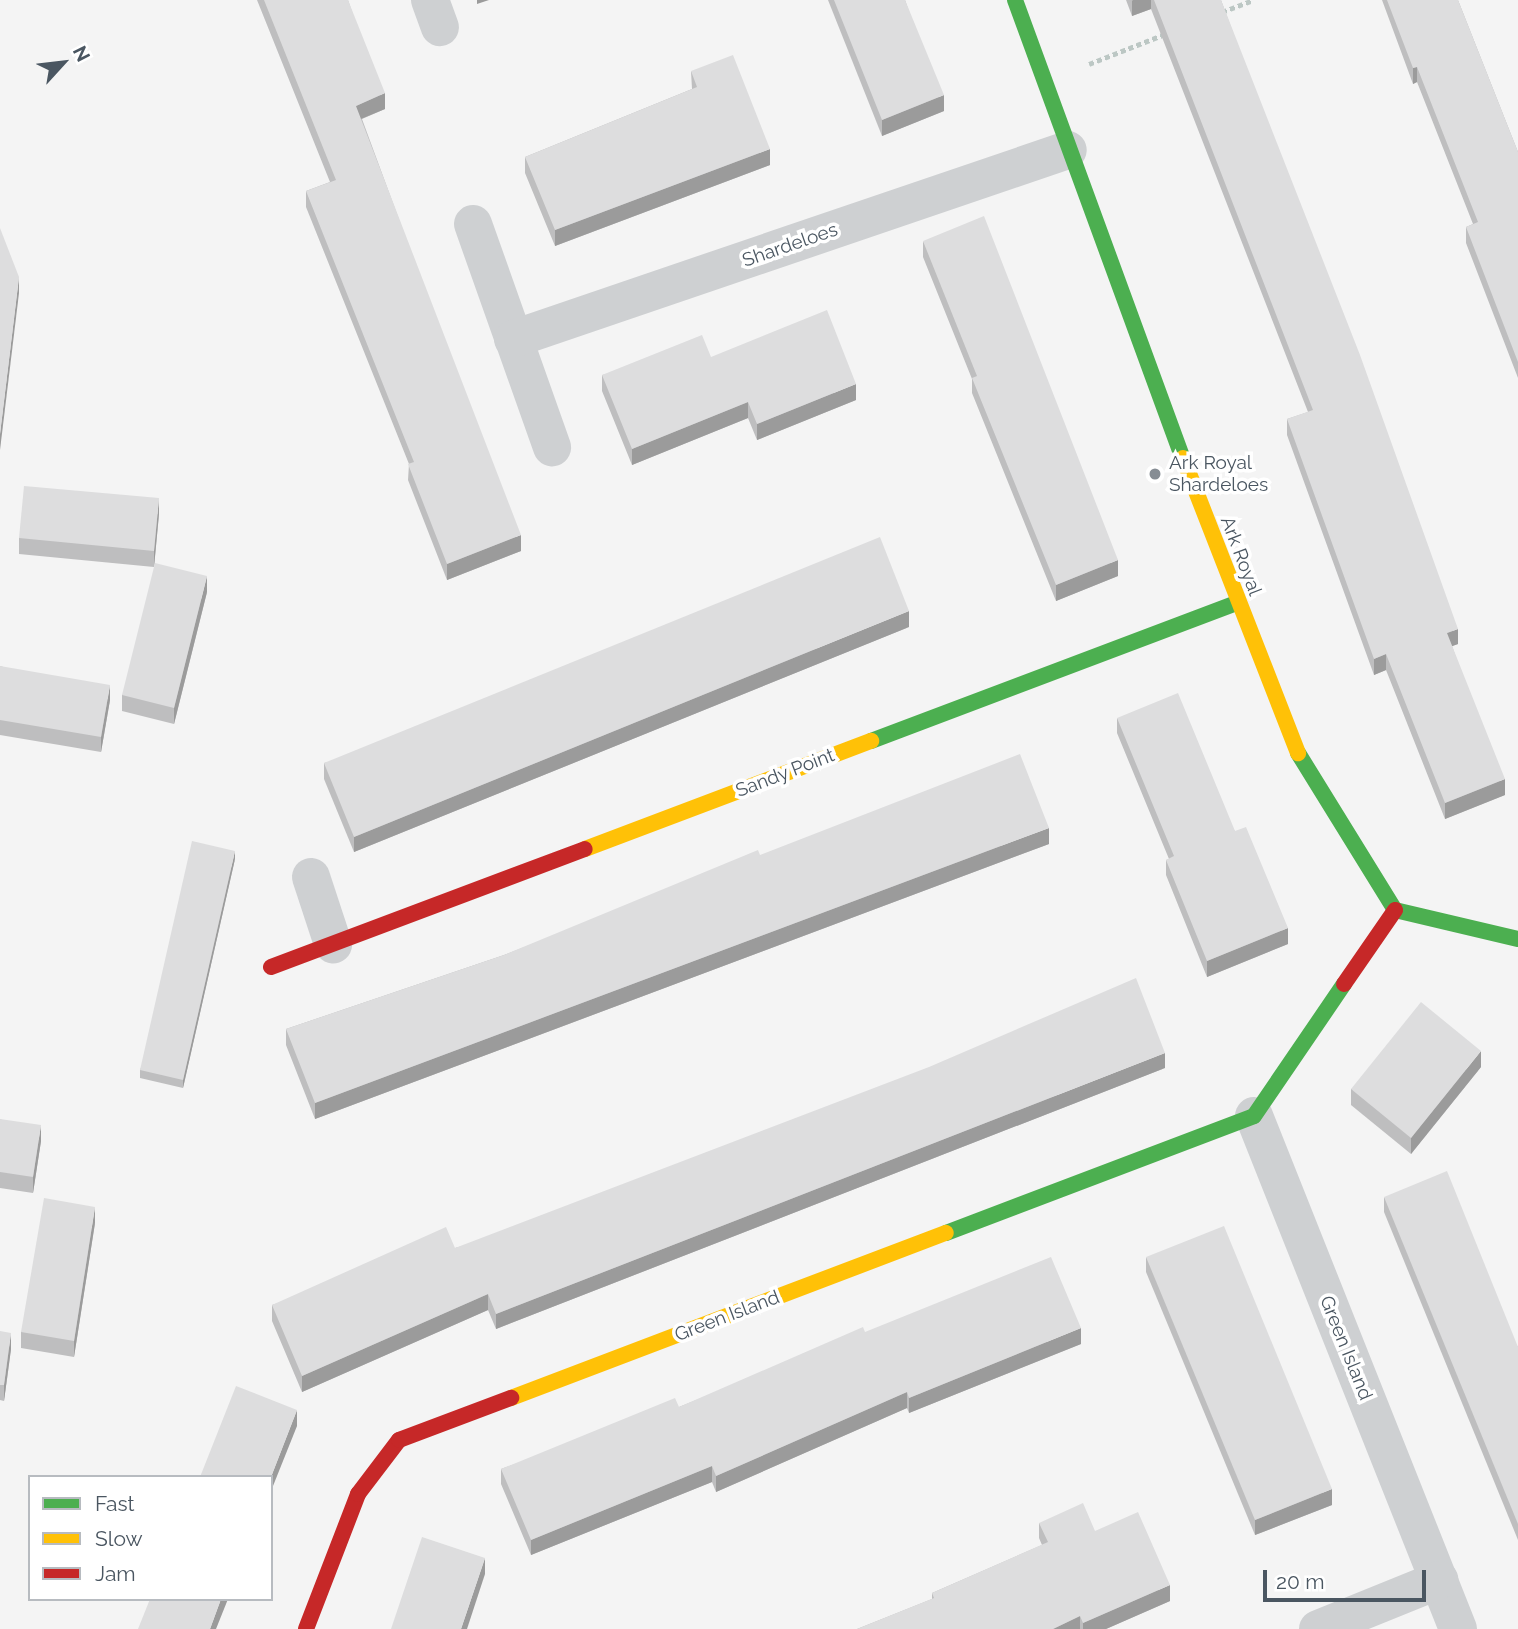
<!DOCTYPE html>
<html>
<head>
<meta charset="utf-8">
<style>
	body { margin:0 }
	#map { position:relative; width:1518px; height:1629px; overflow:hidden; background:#f4f4f4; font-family:Raleway,sans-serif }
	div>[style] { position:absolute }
	.path>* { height:4.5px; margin-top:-2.25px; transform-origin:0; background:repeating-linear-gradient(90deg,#bcc7c4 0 5px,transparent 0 8.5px) }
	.street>* { height:38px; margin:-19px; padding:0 19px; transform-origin:19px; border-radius:19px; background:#ced0d2 }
	.fast>* { height:16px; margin:-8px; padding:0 8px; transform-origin:8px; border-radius:8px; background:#4caf50 }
	.slow>* { height:16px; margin:-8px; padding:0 8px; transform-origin:8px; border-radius:8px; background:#ffc107 }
	.jam>* { height:16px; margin:-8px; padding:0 8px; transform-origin:8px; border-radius:8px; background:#c62828 }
	.wall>* { inset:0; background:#bebebf }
	.shaded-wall>* { inset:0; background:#9b9b9b }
	.building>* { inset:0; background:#ddddde }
	.dots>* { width:19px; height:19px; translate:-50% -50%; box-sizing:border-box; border:4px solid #fff; border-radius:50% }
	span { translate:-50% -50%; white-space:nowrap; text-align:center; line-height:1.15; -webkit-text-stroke:7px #fff; paint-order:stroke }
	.street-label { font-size:19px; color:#4a5661 }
	.poi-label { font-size:19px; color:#4a5661 }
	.left { translate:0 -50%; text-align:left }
	.legend { position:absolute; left:28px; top:1475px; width:245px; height:126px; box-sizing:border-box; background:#fff; border:2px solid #b7bbc0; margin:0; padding:9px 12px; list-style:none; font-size:21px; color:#4a5661 }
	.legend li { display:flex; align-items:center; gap:14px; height:35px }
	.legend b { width:35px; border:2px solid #b7bbc0 }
	.north { position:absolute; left:28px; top:28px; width:70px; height:70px; -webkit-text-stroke:5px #fff; paint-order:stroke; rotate:63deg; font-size:19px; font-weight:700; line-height:28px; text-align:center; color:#4a5661 }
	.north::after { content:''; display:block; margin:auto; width:24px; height:32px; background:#4a5661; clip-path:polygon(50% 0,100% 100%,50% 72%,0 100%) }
	.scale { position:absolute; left:1263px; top:1570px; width:163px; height:32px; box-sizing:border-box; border:4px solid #4a5661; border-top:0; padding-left:9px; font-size:21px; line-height:24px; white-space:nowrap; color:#4a5661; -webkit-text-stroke:5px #fff; paint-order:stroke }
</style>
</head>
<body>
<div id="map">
	<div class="path">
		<div style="left:1222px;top:12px;width:33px;rotate:-21deg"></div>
		<div style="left:1089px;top:64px;width:82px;rotate:-21.5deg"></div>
	</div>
	<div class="street">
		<div style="left:430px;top:0;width:29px;rotate:70deg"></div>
		<div style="left:473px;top:224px;width:237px;rotate:70.5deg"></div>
		<div style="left:513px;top:339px;width:586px;rotate:-18.81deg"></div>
		<div style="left:311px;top:877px;width:71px;rotate:71.8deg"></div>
		<div style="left:1254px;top:1116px;width:552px;rotate:68.31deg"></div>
		<div style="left:1318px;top:1629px;width:131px;rotate:-22deg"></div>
	</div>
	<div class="fast">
		<div style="left:1015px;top:0;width:488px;rotate:69.9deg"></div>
		<div style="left:871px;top:741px;width:390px;rotate:-20.7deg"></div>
		<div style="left:1298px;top:753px;width:185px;rotate:58.3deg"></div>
		<div style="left:1395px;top:910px;width:126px;rotate:13.3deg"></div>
		<div style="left:946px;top:1233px;width:329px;rotate:-20.8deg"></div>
		<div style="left:1254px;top:1116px;width:160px;rotate:-55.7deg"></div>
	</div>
	<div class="slow">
		<div style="left:1183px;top:458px;width:317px;rotate:68.7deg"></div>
		<div style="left:585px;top:849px;width:306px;rotate:-20.7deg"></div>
		<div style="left:511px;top:1398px;width:465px;rotate:-20.8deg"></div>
	</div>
	<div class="jam">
		<div style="left:271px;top:967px;width:335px;rotate:-20.6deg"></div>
		<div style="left:1344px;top:984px;width:90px;rotate:-55.4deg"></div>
		<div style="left:306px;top:1629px;width:145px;rotate:-68.9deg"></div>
		<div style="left:358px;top:1494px;width:68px;rotate:-52.8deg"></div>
		<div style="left:399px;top:1440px;width:120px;rotate:-20.6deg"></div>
	</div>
	<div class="wall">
		<div style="clip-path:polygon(257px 0,348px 0,385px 109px,362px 119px,521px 551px,447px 580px,408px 480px,409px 464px,306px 207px,306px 191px,330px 182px)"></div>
		<div style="clip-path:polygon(828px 0,905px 0,944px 111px,882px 136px)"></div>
		<div style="clip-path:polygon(1126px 0,1221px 0,1458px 644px,1452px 646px,1505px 795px,1445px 819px,1386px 670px,1374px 675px,1287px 435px,1287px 419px,1308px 412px,1151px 9px,1132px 16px)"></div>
		<div style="clip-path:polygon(1382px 0,1458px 0,1518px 152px,1518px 378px,1466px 243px,1466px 227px,1473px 224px,1417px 82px,1413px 84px)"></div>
		<div style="clip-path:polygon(691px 71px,770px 165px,555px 246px,525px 173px,525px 157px,692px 89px)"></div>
		<div style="clip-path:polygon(923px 241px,1118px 576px,1056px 601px,972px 393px,972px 379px,923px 257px)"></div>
		<div style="clip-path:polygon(711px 357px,856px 400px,757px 440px,748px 418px,632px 465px,602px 391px,602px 375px)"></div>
		<div style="clip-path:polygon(159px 514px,154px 567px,19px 554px,19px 538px)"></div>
		<div style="clip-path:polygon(207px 592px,174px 724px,122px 711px,122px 695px)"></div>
		<div style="clip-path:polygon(909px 627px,354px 852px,324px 779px,324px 763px)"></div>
		<div style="clip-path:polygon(0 666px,110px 700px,101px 752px,0 735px)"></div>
		<div style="clip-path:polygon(1117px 718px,1235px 831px,1288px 944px,1207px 977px,1166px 875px,1166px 860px,1169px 859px,1117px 733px)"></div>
		<div style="clip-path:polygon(1049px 844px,315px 1119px,286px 1045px,286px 1029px,504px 955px,760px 855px)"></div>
		<div style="clip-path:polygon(235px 859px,183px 1088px,140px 1078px,140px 1070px)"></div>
		<div style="clip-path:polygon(1481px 1067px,1411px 1154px,1351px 1105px,1351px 1089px)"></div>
		<div style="clip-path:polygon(1165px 1068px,496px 1329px,488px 1310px,302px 1392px,272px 1321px,272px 1305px,455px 1248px)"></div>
		<div style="clip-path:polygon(0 1119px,41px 1141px,33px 1193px,0 1188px)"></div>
		<div style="clip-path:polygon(1384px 1197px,1518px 1347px,1518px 1540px,1384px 1212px)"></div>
		<div style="clip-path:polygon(95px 1223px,74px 1357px,21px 1348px,21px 1332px)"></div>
		<div style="clip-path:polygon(1146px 1257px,1332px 1505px,1255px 1535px,1146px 1272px)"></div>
		<div style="clip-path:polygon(0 1331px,11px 1349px,4px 1401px,0 1400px)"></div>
		<div style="clip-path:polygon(865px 1332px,1081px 1344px,909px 1413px,907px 1408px,716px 1492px,712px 1482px,531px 1555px,501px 1484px,501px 1469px,679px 1407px)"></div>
		<div style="clip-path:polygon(1039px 1523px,1095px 1531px,1170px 1601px,1106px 1629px,857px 1629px,932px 1599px,932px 1593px,1042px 1545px,1039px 1538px)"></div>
	</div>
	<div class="shaded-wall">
		<div style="clip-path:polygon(477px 0,489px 0,477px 4px)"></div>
		<div style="clip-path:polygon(1133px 0,1151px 0,1151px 9px,1132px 16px,1132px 1px)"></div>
		<div style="clip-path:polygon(1417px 67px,1417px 82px,1413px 84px,1413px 68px)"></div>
		<div style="clip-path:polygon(385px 93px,385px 109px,356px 121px,356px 106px)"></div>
		<div style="clip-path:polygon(944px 95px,944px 111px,882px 136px,882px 120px)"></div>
		<div style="clip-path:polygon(770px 149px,770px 165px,555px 246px,555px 230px)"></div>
		<div style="clip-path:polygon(19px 277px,19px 293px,0 450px,0 434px)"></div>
		<div style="clip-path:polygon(856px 384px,856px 400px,757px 440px,757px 424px)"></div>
		<div style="clip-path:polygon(748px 402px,748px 418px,632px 465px,632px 449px)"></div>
		<div style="clip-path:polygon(159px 498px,159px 514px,154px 567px,154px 551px)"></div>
		<div style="clip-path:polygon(521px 535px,521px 551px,447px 580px,447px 564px)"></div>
		<div style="clip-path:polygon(1118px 560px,1118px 576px,1056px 601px,1056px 585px)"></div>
		<div style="clip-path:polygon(207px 576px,207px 592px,174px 724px,174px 708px)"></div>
		<div style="clip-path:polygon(909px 611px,909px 627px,354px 852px,354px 837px)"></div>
		<div style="clip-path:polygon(1458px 629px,1458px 644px,1447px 648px,1447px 633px)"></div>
		<div style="clip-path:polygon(1386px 654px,1386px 670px,1374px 675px,1374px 659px)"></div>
		<div style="clip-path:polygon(110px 685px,110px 700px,101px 752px,101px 737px)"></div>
		<div style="clip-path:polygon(1505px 779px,1505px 795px,1445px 819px,1445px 803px)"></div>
		<div style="clip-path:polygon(1049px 828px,1049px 844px,315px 1119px,315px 1103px)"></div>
		<div style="clip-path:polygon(235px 851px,235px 859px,183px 1088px,183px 1080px)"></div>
		<div style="clip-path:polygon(1288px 928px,1288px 944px,1207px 977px,1207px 961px)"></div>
		<div style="clip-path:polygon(1481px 1051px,1481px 1067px,1411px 1154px,1411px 1138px)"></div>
		<div style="clip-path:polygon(1165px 1053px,1165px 1068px,496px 1329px,496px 1314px)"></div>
		<div style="clip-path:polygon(41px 1125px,41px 1141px,33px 1193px,33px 1177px)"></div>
		<div style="clip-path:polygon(95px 1207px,95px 1223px,74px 1357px,74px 1341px)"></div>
		<div style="clip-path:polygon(488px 1294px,488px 1310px,302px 1392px,302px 1376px)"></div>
		<div style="clip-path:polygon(1081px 1328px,1081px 1344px,909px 1413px,909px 1398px)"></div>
		<div style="clip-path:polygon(11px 1333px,11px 1349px,4px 1401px,4px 1385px)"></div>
		<div style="clip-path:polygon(907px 1392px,907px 1408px,716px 1492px,716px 1476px)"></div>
		<div style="clip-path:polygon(297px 1410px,297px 1426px,271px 1491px,271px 1477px)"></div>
		<div style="clip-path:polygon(712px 1466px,712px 1482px,531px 1555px,531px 1540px)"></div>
		<div style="clip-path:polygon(1332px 1489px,1332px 1505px,1255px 1535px,1255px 1520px)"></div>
		<div style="clip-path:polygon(485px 1558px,485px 1574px,467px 1629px,461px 1629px)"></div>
		<div style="clip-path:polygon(1170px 1585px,1170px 1601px,1106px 1629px,1083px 1629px,1083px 1623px)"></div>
		<div style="clip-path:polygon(221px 1599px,228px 1599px,216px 1629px,210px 1629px)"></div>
		<div style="clip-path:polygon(1080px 1616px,1080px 1629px,1053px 1629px)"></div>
	</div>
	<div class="building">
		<div style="clip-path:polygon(264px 0,348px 0,385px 93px,356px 106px,521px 535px,447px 564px,408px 464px,414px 462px,306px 191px,336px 180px)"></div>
		<div style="clip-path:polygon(834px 0,905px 0,944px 95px,882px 120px)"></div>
		<div style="clip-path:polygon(1154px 0,1221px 0,1360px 355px,1458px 629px,1447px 633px,1505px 779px,1445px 803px,1386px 654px,1374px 659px,1287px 419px,1313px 410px)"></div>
		<div style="clip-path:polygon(1387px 0,1458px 0,1518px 152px,1518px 362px,1466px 227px,1478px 222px,1417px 67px,1413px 68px)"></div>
		<div style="clip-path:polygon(733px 55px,770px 149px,555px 230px,525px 157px,697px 87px,691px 71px)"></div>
		<div style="clip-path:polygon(984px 216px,1118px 560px,1056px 585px,972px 378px,977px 376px,923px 241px)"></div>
		<div style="clip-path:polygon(0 228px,19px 277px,0 434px)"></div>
		<div style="clip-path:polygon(827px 310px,856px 384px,757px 424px,748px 402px,632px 449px,602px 375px,702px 335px,711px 357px)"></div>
		<div style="clip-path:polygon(24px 486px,159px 498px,154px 551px,19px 538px)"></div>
		<div style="clip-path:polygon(880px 537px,909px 611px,354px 837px,324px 763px)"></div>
		<div style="clip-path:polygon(155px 563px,207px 576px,174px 708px,122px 695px)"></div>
		<div style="clip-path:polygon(0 666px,110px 685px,101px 737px,0 720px)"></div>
		<div style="clip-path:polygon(1178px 693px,1235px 831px,1246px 827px,1288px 928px,1207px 961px,1166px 860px,1174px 856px,1117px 718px)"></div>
		<div style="clip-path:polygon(1020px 754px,1049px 828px,315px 1103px,286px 1029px,504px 955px,758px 850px,760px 855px)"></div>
		<div style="clip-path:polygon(192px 841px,235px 851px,183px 1080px,140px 1070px)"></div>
		<div style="clip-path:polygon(1136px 978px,1165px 1053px,496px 1314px,488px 1294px,302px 1376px,272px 1305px,446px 1227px,455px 1248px,929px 1067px)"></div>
		<div style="clip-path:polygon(1421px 1002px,1481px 1051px,1411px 1138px,1351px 1089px)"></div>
		<div style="clip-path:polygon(0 1119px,41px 1125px,33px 1177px,0 1172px)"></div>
		<div style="clip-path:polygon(1447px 1171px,1518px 1347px,1518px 1524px,1384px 1197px)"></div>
		<div style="clip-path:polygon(44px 1198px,95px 1207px,74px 1341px,21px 1332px)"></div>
		<div style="clip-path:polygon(1224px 1226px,1332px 1489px,1255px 1520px,1146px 1257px)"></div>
		<div style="clip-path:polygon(1051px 1257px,1081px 1328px,909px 1398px,907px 1392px,716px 1476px,712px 1466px,531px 1540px,501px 1469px,675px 1398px,679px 1407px,863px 1327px,865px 1332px)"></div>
		<div style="clip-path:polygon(0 1331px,11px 1333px,4px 1385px,0 1385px)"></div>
		<div style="clip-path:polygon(236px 1386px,297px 1410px,271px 1477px,200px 1477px)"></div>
		<div style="clip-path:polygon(1083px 1503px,1095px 1531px,1138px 1512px,1170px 1585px,1083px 1623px,1080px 1616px,1053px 1629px,857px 1629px,934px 1598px,932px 1593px,1048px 1542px,1039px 1523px)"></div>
		<div style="clip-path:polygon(422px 1537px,485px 1558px,461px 1629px,391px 1629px)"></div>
		<div style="clip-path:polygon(150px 1599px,221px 1599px,210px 1629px,138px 1629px)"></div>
	</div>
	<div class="dots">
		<div style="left:1155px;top:474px;background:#868d94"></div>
	</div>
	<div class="street-label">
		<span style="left:790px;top:245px;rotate:-19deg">Shardeloes</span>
		<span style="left:1241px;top:556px;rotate:69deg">Ark Royal</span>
		<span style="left:785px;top:773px;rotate:-21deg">Sandy Point</span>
		<span style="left:727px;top:1316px;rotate:-21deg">Green Island</span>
		<span style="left:1346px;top:1348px;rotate:68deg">Green Island</span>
	</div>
	<div class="poi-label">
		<span class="left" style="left:1169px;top:474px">Ark Royal<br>Shardeloes</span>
	</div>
	<ul class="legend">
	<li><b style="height:9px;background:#4caf50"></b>Fast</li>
	<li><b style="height:9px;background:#ffc107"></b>Slow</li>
	<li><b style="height:9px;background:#c62828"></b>Jam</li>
	</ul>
	<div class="north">N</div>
	<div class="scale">20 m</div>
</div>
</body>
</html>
